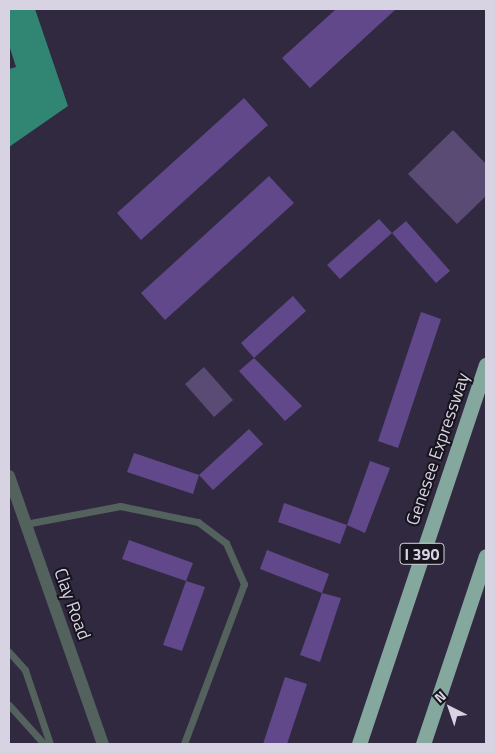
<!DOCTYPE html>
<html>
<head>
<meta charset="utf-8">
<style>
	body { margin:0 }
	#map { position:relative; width:495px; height:753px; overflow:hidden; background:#312940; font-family:"Titillium Web",sans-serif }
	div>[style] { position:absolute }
	.green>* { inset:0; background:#5a4b75 }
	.water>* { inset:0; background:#308573 }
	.building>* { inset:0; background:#61488a }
	.service>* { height:7px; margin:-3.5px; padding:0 3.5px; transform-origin:3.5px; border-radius:3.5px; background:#53625d }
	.minor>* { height:12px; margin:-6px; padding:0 6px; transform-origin:6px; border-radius:6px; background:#53625d }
	.motorway>* { height:15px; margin:-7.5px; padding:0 7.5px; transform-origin:7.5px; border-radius:7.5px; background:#84a89e }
	span { translate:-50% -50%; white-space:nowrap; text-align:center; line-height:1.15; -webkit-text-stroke:4px #17141e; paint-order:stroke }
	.shield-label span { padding:1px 4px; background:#17141e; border:1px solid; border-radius:4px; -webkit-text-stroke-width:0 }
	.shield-label { font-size:16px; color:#d7d3e2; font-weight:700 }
	.street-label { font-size:18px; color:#d7d3e2 }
	.frame { position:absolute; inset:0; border:10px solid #d7d3e2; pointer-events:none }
	.north { position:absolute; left:425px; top:683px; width:50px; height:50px; -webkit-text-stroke:4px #17141e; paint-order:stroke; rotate:319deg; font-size:14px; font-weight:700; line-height:20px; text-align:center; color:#d7d3e2 }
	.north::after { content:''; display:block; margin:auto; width:18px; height:22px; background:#d7d3e2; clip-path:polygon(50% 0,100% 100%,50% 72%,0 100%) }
</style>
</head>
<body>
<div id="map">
	<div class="green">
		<div style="clip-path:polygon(453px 130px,486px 164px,486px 196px,457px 224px,408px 174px)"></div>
		<div style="clip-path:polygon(204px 367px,233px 400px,214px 417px,185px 384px)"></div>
	</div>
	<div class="water">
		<div style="clip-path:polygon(9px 9px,35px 9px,68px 106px,9px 147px,9px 69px,16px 67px,9px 45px)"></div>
	</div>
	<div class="building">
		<div style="clip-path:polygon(336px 9px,396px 9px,310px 88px,282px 58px)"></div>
		<div style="clip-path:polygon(244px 98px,268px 125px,141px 240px,117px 213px)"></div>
		<div style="clip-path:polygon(269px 176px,294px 203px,165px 320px,141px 293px)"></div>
		<div style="clip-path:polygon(379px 219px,392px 233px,340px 279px,327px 265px)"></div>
		<div style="clip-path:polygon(406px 221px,450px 271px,436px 283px,392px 233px)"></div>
		<div style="clip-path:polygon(293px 296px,306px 311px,254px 358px,241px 343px)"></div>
		<div style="clip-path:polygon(421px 312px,441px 319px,398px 448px,378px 441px)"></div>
		<div style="clip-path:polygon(254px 358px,302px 406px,285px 421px,239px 371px)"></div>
		<div style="clip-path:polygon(249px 429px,263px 444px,213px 490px,199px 475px)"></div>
		<div style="clip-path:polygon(134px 453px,199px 475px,193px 494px,127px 472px)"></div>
		<div style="clip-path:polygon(370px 461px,390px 468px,365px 533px,347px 525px)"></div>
		<div style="clip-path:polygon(284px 503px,347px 525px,340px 544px,278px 522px)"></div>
		<div style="clip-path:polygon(129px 540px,193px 563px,186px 581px,122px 559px)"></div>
		<div style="clip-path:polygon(267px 550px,329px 574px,322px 593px,260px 569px)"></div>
		<div style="clip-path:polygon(186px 581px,205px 587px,182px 651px,163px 645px)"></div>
		<div style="clip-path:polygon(322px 593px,341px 598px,320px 662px,300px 655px)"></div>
		<div style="clip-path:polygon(285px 677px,307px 684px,287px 744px,263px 744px)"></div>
	</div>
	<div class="service">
		<div style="left:25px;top:524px;width:97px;rotate:-10.7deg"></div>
		<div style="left:120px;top:506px;width:80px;rotate:11.6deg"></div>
		<div style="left:198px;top:522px;width:35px;rotate:37deg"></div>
		<div style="left:226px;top:543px;width:45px;rotate:66.3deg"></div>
		<div style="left:244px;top:584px;width:171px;rotate:110.6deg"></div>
		<div style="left:9px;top:652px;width:24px;rotate:48deg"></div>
		<div style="left:25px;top:670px;width:78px;rotate:71.3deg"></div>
		<div style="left:9px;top:705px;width:52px;rotate:48.1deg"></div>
	</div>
	<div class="minor">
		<div style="left:9px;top:476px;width:284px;rotate:70.7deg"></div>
	</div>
	<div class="motorway">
		<div style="left:359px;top:744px;width:400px;rotate:-71.5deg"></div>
		<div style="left:423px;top:744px;width:198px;rotate:-71.5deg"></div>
	</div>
	<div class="shield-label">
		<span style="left:422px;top:554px">I 390</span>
	</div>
	<div class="street-label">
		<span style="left:438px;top:449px;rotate:-71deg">Genesee Expressway</span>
		<span style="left:72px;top:604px;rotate:70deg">Clay Road</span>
	</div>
	<div class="frame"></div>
	<div class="north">N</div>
</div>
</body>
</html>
